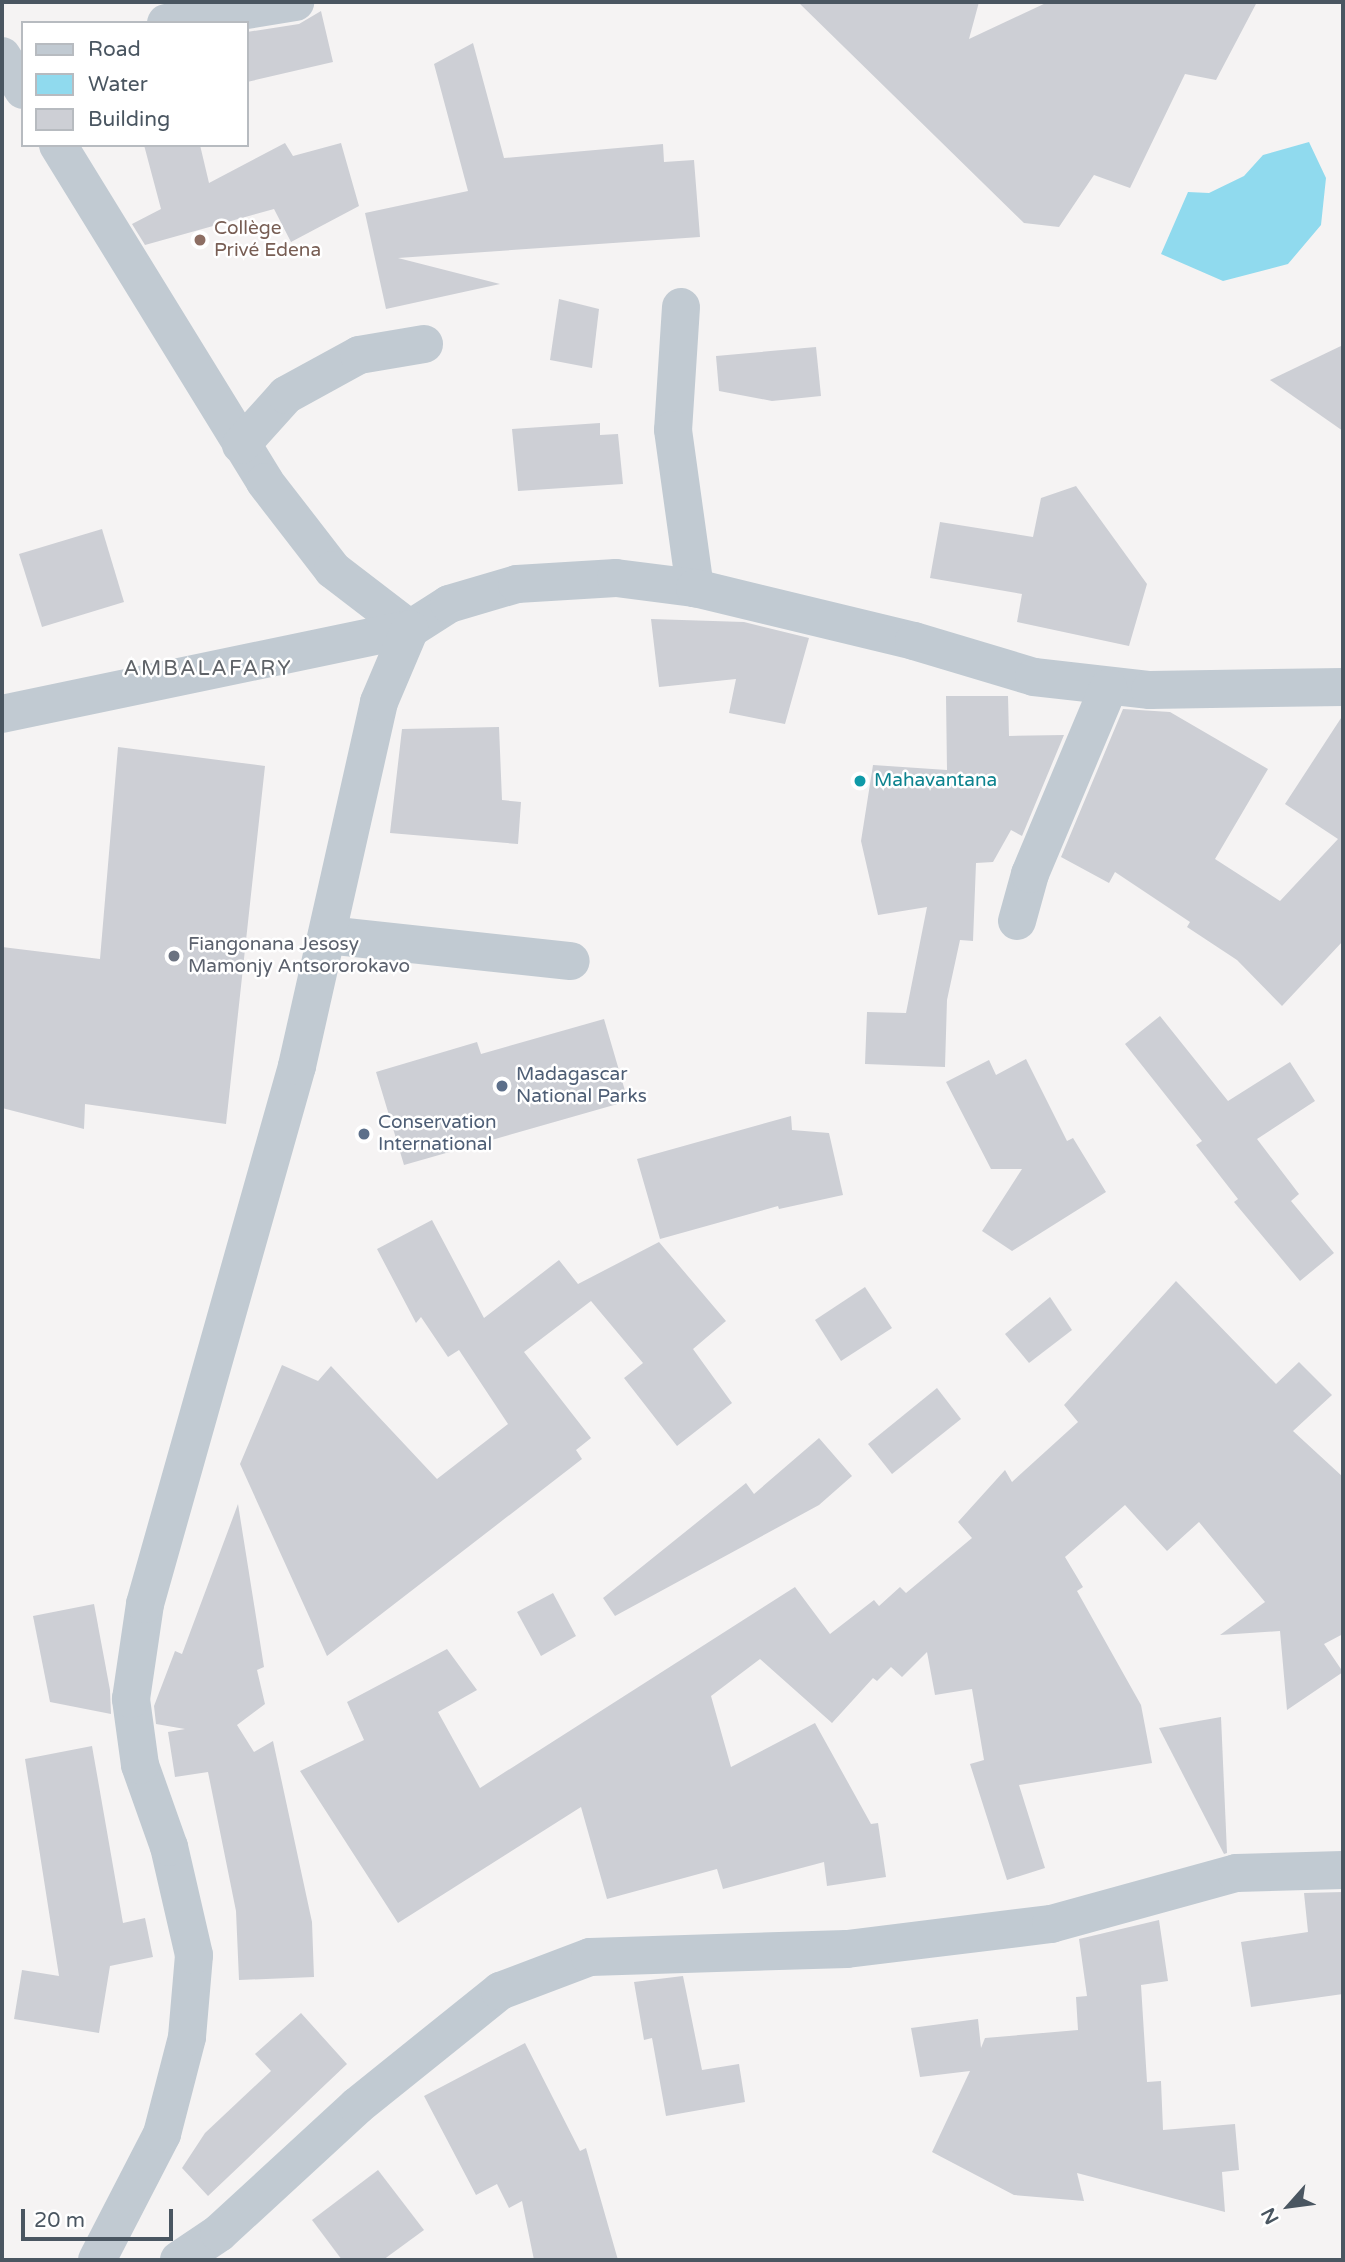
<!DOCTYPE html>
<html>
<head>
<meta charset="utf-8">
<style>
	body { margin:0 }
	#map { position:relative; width:1345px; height:2262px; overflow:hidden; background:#f5f3f3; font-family:"Varela Round",sans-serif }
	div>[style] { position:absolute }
	.water>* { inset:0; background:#90daee }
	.building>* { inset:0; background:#cdcfd5 }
	.minor>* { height:38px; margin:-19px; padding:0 19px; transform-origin:19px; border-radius:19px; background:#c1cad2 }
	.dots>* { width:19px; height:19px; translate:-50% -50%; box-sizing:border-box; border:4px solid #fff; border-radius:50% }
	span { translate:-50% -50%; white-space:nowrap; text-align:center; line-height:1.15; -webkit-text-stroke:5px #fff; paint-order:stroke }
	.education-label { font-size:19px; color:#785e54 }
	.left { translate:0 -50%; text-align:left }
	.culture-label { font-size:19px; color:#0d838f }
	.worship-label { font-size:19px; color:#5b616d }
	.service-label { font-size:19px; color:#4e5e75 }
	.neighbourhood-label { font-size:21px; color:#5f6368; letter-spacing:2px }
	.frame { position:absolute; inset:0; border:4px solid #4a5661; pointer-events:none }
	.legend { position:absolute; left:21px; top:21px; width:228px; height:126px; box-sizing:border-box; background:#fff; border:2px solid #b7bbc0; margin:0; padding:9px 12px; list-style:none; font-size:21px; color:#4a5661 }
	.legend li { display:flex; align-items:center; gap:14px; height:35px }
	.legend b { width:35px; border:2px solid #b7bbc0 }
	.north { position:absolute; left:1254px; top:2171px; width:70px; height:70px; -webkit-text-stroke:5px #fff; paint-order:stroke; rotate:242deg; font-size:19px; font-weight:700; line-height:28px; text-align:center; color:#4a5661 }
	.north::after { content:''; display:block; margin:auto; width:24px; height:32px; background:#4a5661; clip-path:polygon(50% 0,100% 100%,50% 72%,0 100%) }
	.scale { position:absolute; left:21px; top:2209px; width:152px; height:32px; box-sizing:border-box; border:4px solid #4a5661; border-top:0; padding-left:9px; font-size:21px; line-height:24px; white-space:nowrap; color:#4a5661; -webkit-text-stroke:5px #fff; paint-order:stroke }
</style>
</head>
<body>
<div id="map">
	<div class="water">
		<div style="clip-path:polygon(1309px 142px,1326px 178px,1321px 225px,1288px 264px,1223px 281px,1161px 254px,1188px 192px,1209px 193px,1244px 176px,1263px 155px)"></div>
	</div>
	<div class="building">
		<div style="clip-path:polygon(798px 2px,979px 2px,969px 39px,1048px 2px,1257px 2px,1216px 80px,1185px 74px,1130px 188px,1094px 175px,1059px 227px,1024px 223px)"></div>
		<div style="clip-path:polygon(321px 11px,333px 62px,247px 82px,247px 32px,299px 24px)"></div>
		<div style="clip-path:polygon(473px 43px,504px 158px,663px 144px,664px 162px,694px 160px,700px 237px,398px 258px,500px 284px,386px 309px,365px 213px,468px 191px,434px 64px)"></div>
		<div style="clip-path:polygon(285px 143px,293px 156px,341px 143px,359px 206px,291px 242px,274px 209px,145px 245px,132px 224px,161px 209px,144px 145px,200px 145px,209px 183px)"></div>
		<div style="clip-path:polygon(559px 299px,599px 309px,592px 368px,550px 360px)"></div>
		<div style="clip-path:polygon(1343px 345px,1343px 431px,1270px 380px)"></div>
		<div style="clip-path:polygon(816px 347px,821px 396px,772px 401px,719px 391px,716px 356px)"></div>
		<div style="clip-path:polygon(600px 423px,600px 435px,618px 434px,623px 484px,518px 491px,512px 429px)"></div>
		<div style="clip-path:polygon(1076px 486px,1147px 584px,1129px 646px,1017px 622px,1022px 594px,930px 578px,940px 522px,1033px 537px,1041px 498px)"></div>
		<div style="clip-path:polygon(102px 529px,124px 602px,42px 627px,19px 554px)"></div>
		<div style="clip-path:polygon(651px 619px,744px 622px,809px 638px,785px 724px,729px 713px,736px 679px,659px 687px)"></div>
		<div style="clip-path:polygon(946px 696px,1008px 696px,1009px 736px,1064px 735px,1022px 836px,1011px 830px,993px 862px,976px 863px,973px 941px,960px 940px,947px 1000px,945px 1067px,865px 1064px,867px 1012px,906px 1013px,927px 907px,878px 915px,861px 841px,873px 765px,947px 770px)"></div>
		<div style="clip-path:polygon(1123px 709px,1170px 712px,1268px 769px,1215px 859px,1280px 901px,1338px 839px,1285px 804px,1343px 715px,1343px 941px,1282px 1006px,1237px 960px,1187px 927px,1190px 922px,1115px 872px,1109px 883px,1061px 857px)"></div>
		<div style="clip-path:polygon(499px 727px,502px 800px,521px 802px,518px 844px,390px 833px,402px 729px)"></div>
		<div style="clip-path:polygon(118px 747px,265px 766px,226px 1124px,85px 1104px,84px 1129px,2px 1108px,2px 947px,100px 959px)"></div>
		<div style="clip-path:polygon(1160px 1016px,1228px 1101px,1290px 1062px,1315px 1101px,1257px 1139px,1299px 1194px,1291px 1201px,1334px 1253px,1300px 1281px,1234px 1202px,1238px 1199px,1196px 1145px,1202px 1141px,1125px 1044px)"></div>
		<div style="clip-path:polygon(604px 1019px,628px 1101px,404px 1165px,376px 1072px,477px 1042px,481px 1054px)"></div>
		<div style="clip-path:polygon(1026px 1059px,1067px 1141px,1073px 1138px,1106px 1192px,1012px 1251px,982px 1231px,1022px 1169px,991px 1169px,946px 1082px,989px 1060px,996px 1075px)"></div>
		<div style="clip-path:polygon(791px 1116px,792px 1130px,829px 1133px,843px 1195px,779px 1209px,778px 1206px,660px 1239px,637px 1159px)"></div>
		<div style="clip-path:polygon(432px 1220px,484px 1318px,559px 1260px,578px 1284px,659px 1242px,726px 1321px,693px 1349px,732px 1403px,677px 1446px,624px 1378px,643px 1363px,591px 1301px,524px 1352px,591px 1438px,576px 1450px,582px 1459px,327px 1656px,240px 1464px,282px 1365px,318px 1381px,331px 1366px,437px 1479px,508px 1424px,459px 1350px,448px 1357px,421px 1317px,416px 1323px,377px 1249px)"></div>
		<div style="clip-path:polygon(1176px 1281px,1276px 1384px,1299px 1362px,1332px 1395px,1293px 1431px,1343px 1477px,1343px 1634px,1324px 1644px,1343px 1672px,1287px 1710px,1280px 1631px,1220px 1635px,1265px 1602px,1199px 1522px,1167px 1551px,1125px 1505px,1065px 1557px,1083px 1587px,1077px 1591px,1141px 1705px,1152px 1763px,1019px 1785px,1045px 1868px,1007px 1880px,970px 1764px,984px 1760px,972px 1689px,935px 1695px,927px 1652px,902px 1677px,891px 1667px,877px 1681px,873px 1678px,832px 1723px,760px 1659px,711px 1696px,731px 1767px,815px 1723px,871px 1824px,878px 1823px,886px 1877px,827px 1886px,824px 1862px,723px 1889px,717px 1869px,607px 1899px,581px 1807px,398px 1923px,300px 1771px,364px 1740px,347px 1702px,447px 1649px,477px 1690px,438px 1712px,480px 1788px,795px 1587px,830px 1634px,874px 1600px,879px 1606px,900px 1587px,906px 1593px,972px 1538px,958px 1522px,1005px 1470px,1012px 1482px,1078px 1422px,1064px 1405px)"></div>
		<div style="clip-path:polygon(865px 1287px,892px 1328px,841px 1361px,815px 1320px)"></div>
		<div style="clip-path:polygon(1050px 1297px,1072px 1330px,1029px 1363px,1005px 1334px)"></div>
		<div style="clip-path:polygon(937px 1388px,961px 1419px,892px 1474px,868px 1444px)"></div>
		<div style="clip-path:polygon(819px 1438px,852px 1476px,819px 1505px,615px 1616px,603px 1598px,746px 1483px,754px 1494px)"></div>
		<div style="clip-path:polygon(238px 1504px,264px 1667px,257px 1670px,265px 1704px,237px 1725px,254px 1752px,273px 1741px,312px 1922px,314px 1977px,239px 1980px,236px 1911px,208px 1772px,175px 1777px,168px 1732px,185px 1729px,156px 1724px,154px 1706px,175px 1651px,182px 1654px)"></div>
		<div style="clip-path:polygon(553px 1593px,576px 1636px,541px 1656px,517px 1612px)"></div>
		<div style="clip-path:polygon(94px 1604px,110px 1690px,111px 1714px,50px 1702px,33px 1616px)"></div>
		<div style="clip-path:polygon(1221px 1717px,1227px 1853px,1224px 1854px,1159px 1728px)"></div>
		<div style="clip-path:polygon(92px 1746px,123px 1923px,145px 1918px,153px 1957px,110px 1966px,99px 2033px,14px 2019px,22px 1970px,59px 1976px,25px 1759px)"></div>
		<div style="clip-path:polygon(1343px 1892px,1343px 1994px,1251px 2007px,1241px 1942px,1308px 1932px,1304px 1893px)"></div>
		<div style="clip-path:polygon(1159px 1920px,1168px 1981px,1141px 1985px,1147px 2082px,1161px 2081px,1163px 2130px,1235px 2124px,1239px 2170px,1222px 2172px,1225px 2212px,1077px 2173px,1084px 2201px,1014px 2195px,932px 2152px,970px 2071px,920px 2077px,911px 2028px,978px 2019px,981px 2048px,985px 2038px,1078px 2030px,1076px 1997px,1087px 1996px,1079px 1939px)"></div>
		<div style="clip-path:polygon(683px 1976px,702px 2070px,739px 2064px,745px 2102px,666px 2116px,652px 2038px,644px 2040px,634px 1982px)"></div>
		<div style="clip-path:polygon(301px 2013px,347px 2064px,208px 2196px,182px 2168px,205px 2133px,271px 2071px,255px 2054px)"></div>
		<div style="clip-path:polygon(525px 2043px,580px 2151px,586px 2148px,618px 2260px,534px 2260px,522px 2201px,509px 2208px,497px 2184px,476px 2195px,424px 2096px)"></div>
		<div style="clip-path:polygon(378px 2170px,424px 2230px,383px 2260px,342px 2260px,312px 2220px)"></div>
	</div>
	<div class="minor">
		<div style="left:166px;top:23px;width:131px;rotate:-9.2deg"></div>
		<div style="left:2px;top:56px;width:40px;rotate:58deg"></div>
		<div style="left:58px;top:145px;width:395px;rotate:58.4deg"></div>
		<div style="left:265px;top:482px;width:111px;rotate:52.3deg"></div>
		<div style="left:333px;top:570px;width:97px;rotate:37.5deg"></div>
		<div style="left:681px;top:307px;width:123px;rotate:93.7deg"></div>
		<div style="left:673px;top:430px;width:160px;rotate:82.1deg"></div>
		<div style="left:241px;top:445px;width:67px;rotate:-48deg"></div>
		<div style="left:286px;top:395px;width:83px;rotate:-28.7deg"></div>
		<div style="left:359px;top:355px;width:66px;rotate:-9.6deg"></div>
		<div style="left:2px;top:714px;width:417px;rotate:-11.8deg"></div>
		<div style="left:410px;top:629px;width:46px;rotate:-32.7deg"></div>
		<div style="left:449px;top:604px;width:71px;rotate:-16.4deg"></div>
		<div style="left:517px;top:584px;width:99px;rotate:-3.5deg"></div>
		<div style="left:616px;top:578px;width:80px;rotate:7.2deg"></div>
		<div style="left:695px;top:588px;width:225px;rotate:13.6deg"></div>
		<div style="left:914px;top:641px;width:125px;rotate:16.7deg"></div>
		<div style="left:1034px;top:677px;width:117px;rotate:6.4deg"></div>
		<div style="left:1150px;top:690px;width:193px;rotate:-0.9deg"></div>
		<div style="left:1017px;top:921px;width:49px;rotate:-74.5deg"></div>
		<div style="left:1030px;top:874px;width:202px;rotate:-67.2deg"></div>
		<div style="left:327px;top:935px;width:245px;rotate:6.1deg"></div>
		<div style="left:97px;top:2260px;width:142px;rotate:-62.7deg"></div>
		<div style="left:162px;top:2134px;width:100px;rotate:-75.5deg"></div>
		<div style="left:187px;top:2037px;width:82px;rotate:-85.1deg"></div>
		<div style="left:194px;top:1955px;width:111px;rotate:-103deg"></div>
		<div style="left:169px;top:1847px;width:87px;rotate:-109.5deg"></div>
		<div style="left:140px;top:1765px;width:67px;rotate:-97.8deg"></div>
		<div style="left:131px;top:1699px;width:96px;rotate:-81.6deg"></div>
		<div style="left:145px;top:1604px;width:559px;rotate:-74.22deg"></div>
		<div style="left:297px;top:1066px;width:373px;rotate:-77.3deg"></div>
		<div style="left:379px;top:702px;width:79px;rotate:-67deg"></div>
		<div style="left:179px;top:2260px;width:48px;rotate:-34deg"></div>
		<div style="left:219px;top:2233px;width:188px;rotate:-42.6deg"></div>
		<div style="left:357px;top:2106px;width:184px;rotate:-38.8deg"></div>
		<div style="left:500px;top:1991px;width:96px;rotate:-20.7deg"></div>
		<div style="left:590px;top:1957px;width:257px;rotate:-1.8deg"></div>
		<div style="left:847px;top:1949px;width:206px;rotate:-7deg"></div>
		<div style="left:1051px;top:1924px;width:192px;rotate:-15.4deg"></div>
		<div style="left:1236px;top:1873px;width:107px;rotate:-1.6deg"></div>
	</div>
	<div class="dots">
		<div style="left:200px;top:240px;background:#8d6e63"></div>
		<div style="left:860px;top:781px;background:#0f9aa8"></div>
		<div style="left:174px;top:956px;background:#6b7280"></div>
		<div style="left:502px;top:1086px;background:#5c6f8a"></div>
		<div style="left:364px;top:1134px;background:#5c6f8a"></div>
	</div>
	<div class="education-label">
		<span class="left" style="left:214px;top:240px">Collège<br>Privé Edena</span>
	</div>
	<div class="culture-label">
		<span class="left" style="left:874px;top:781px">Mahavantana</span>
	</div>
	<div class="worship-label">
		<span class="left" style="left:188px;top:956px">Fiangonana Jesosy<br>Mamonjy Antsororokavo</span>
	</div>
	<div class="service-label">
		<span class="left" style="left:516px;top:1086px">Madagascar<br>National Parks</span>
		<span class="left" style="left:378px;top:1134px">Conservation<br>International</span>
	</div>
	<div class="neighbourhood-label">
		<span style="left:208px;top:669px">AMBALAFARY</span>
	</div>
	<div class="frame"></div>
	<ul class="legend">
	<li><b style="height:9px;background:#c1cad2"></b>Road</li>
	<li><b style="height:19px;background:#90daee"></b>Water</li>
	<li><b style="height:19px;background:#cdcfd5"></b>Building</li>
	</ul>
	<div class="north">N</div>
	<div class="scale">20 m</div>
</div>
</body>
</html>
